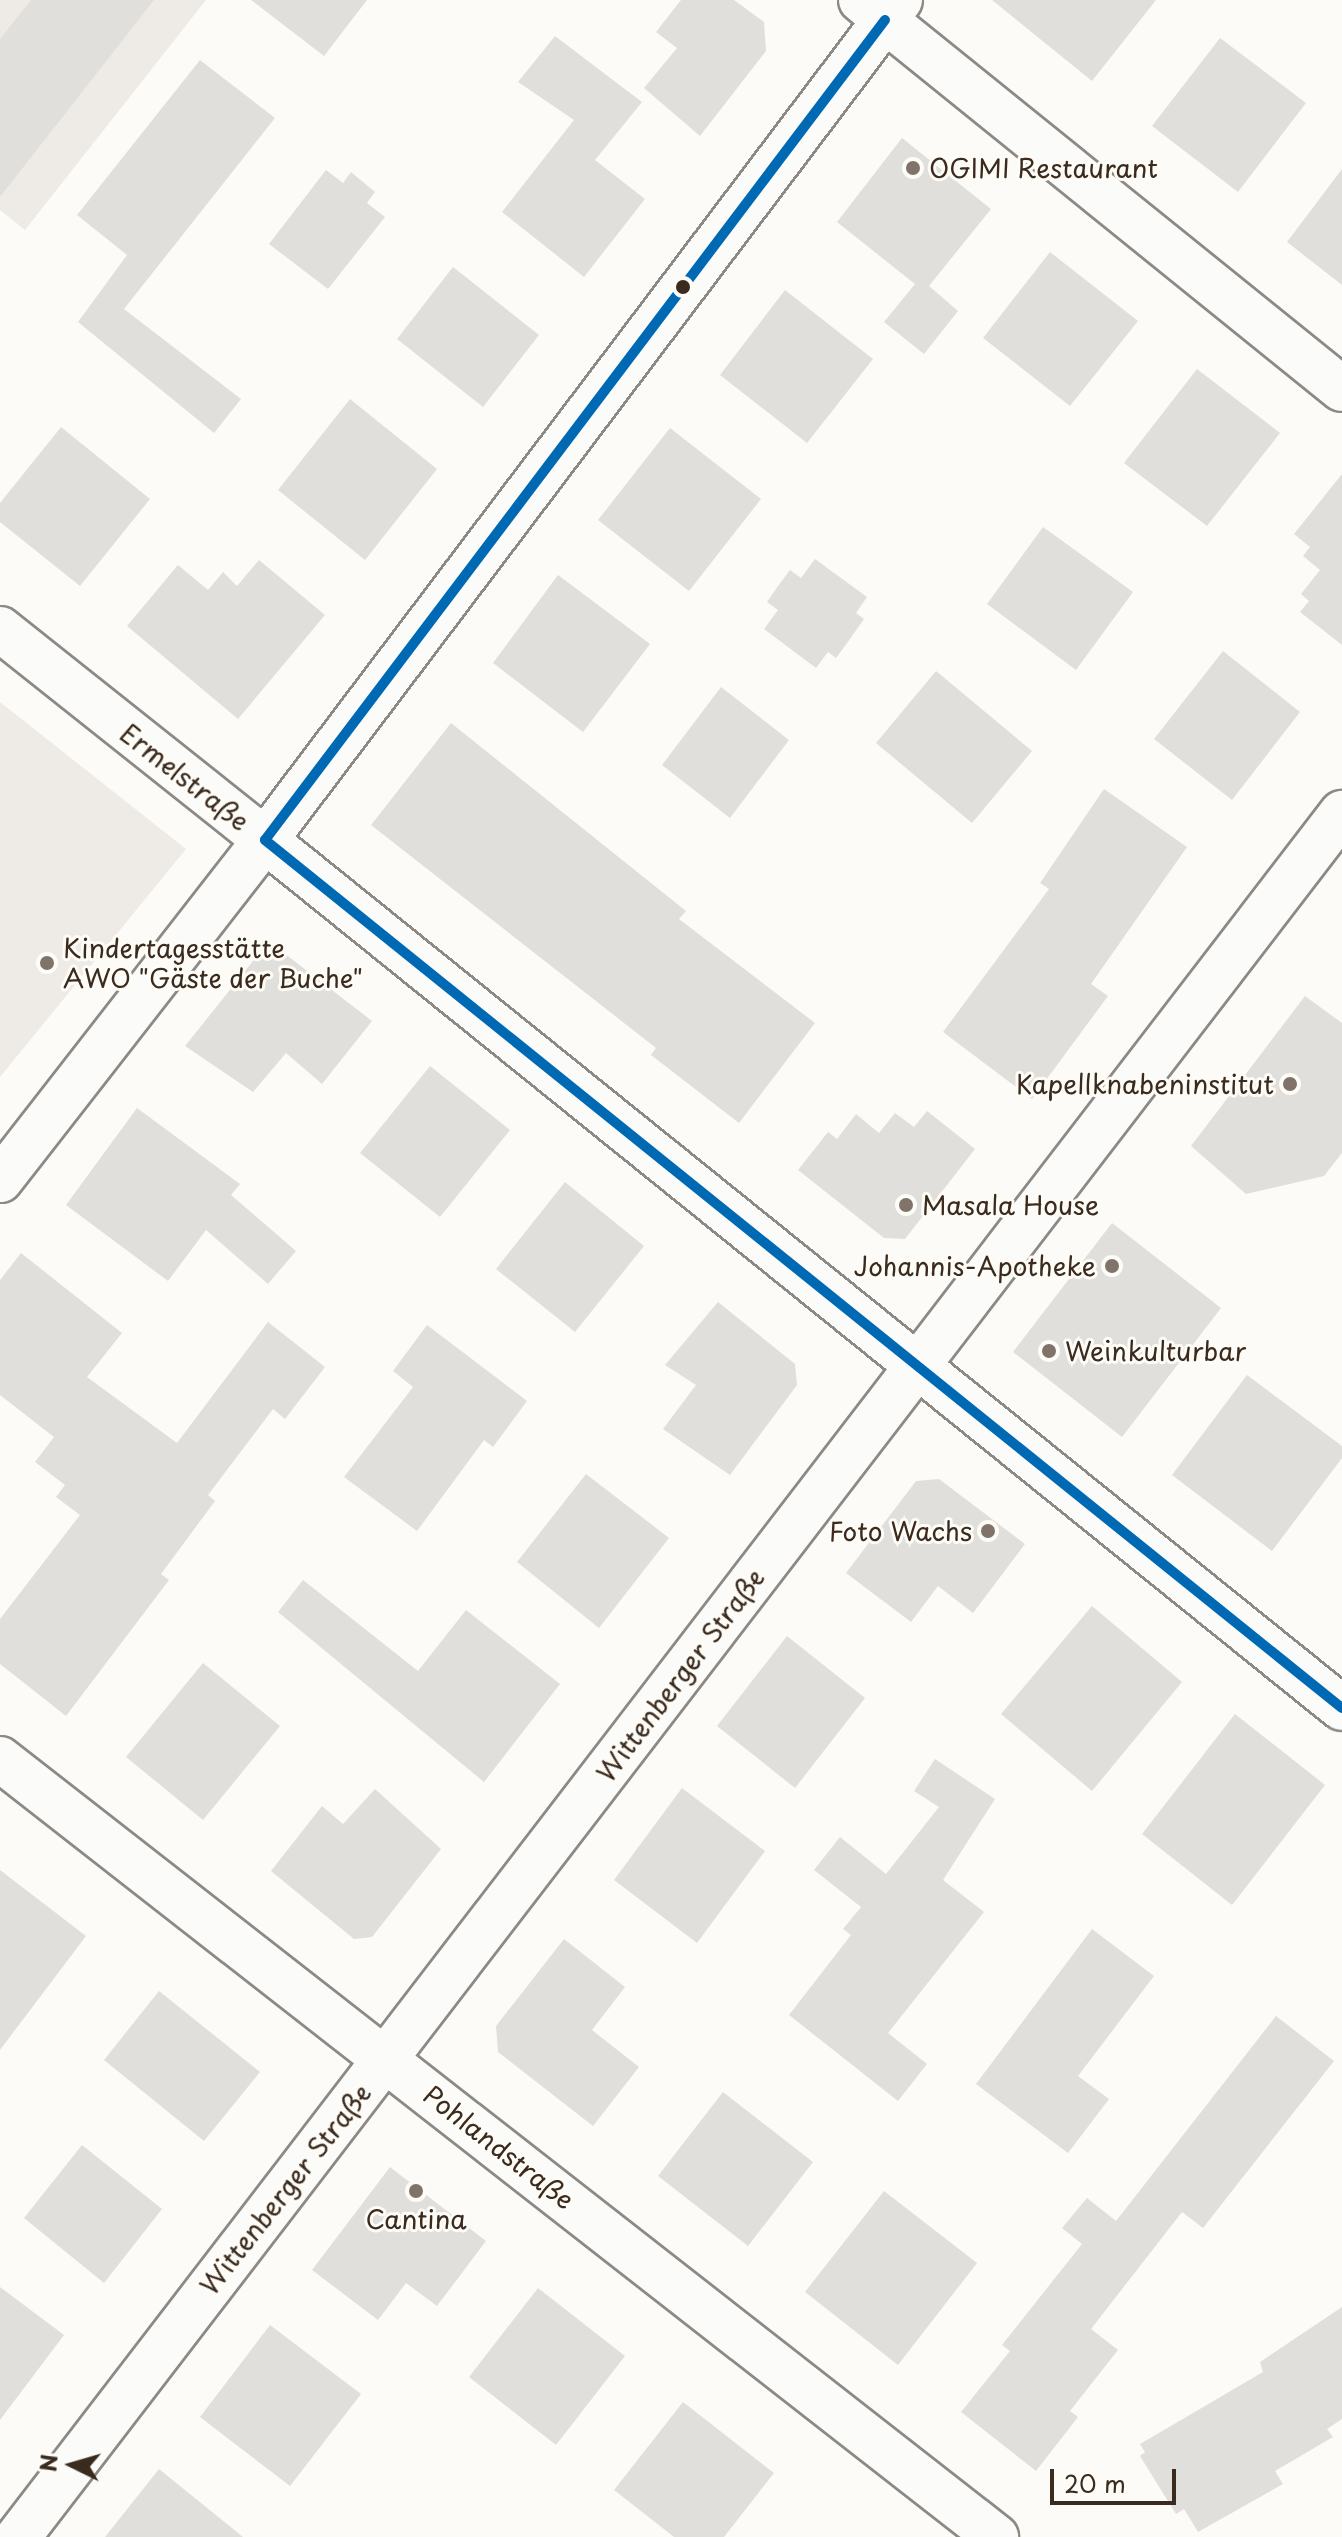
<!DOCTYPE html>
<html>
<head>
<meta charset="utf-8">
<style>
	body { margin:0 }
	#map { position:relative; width:1342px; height:2537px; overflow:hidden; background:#fcfbf8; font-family:"Playpen Sans",sans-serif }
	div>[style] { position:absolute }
	.built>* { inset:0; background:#eeebe7 }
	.building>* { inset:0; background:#e0dfdc }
	.roads { filter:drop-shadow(2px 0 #8d8985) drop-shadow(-2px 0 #8d8985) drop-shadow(0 2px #8d8985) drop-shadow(0 -2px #8d8985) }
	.minor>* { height:44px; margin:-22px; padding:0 22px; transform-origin:22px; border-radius:22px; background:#fbfbf9 }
	.tertiary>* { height:44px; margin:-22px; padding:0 22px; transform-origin:22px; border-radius:22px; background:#fbfbf9 }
	.bus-1>* { height:10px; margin:-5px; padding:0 5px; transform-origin:5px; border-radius:5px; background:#0069b4 }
	.dots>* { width:22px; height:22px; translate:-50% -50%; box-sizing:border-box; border:4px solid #fdfcf7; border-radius:50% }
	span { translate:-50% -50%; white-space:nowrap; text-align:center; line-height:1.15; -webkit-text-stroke:6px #fdfcf7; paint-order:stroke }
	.poi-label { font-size:26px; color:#3b2a1e }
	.left { translate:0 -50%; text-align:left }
	.right { translate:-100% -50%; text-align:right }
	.street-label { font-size:26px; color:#3b2a1e }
	.north { position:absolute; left:32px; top:2425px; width:80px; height:80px; -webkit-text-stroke:6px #fdfcf7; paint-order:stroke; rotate:275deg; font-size:22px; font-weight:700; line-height:32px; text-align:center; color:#3b2a1e }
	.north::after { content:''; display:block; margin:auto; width:28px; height:36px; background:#3b2a1e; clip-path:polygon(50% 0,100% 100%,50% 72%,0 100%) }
	.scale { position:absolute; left:1050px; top:2469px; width:126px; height:36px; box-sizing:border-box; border:4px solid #3b2a1e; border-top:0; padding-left:10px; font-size:24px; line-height:28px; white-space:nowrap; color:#3b2a1e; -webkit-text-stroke:6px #fdfcf7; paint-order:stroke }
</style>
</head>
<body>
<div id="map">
	<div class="built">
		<div style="clip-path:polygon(0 0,206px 0,25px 230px,0 210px)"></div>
		<div style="clip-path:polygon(0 702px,186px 849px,0 1077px)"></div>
	</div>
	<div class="building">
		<div style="clip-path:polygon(31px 0,154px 0,0 197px,0 39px)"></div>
		<div style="clip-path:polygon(251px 0,367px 0,324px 56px)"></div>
		<div style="clip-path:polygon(681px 0,734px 0,764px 22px,766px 51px,700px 136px,644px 88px,677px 48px,656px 32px)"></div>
		<div style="clip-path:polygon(992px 0,1156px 0,1092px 81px)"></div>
		<div style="clip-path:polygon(555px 36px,642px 102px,595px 160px,645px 199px,584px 277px,502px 212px,574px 120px,518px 82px)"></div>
		<div style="clip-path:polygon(1220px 38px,1306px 103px,1238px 192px,1152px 126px)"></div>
		<div style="clip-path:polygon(200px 60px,275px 118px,124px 309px,241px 399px,214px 433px,78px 322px,127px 255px,77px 215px)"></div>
		<div style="clip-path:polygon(902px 138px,991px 209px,929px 286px,958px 311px,924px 354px,884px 322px,915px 284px,837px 222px)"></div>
		<div style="clip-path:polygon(1342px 169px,1342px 285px,1287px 242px)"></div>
		<div style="clip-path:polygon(326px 170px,343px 183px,351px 172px,375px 192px,367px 203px,385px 217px,328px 289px,269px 244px)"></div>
		<div style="clip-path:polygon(1050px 252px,1138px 321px,1070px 406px,983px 338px)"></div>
		<div style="clip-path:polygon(453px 267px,539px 335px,483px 407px,397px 339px)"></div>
		<div style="clip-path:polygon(785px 290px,873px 359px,807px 443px,720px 375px)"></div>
		<div style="clip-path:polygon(1197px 369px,1280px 433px,1207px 526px,1124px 463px)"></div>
		<div style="clip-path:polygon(350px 399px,437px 469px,365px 560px,278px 490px)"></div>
		<div style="clip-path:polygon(61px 427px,150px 499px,80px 586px,0 522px,0 503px)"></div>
		<div style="clip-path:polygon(670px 428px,761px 499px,689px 591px,598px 520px)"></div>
		<div style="clip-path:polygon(1342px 474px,1342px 645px,1300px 612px,1309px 601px,1301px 594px,1320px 570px,1303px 556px,1310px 547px,1294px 534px)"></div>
		<div style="clip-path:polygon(1043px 527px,1133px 592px,1076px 670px,987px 604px)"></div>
		<div style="clip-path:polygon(815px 559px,867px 597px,856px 613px,864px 619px,850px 639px,836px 658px,828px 652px,816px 668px,764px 629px,778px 610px,767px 602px,778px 586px,790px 570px,801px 578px)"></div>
		<div style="clip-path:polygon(259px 560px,325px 615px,238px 719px,127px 626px,178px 565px,208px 590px,223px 572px,237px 586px)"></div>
		<div style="clip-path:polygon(558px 575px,650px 644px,583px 732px,493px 663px)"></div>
		<div style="clip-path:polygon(1223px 651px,1300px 712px,1232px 800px,1154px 739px)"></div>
		<div style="clip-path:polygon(936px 671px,1032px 751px,972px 823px,876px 743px)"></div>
		<div style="clip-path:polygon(721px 687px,789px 740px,730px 818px,662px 765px)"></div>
		<div style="clip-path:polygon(451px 723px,686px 911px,679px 919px,815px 1023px,739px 1123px,651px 1055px,656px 1048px,371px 825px)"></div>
		<div style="clip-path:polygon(1104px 789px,1187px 847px,1091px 984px,1108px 996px,1032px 1099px,943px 1032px,1049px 889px,1040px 883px)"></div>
		<div style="clip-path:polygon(284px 953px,372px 1021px,322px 1084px,286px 1053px,253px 1092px,185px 1046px,257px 956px)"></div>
		<div style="clip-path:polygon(1305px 996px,1342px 1023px,1342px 1153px,1324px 1176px,1246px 1194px,1191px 1146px)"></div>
		<div style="clip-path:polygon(430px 1066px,510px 1130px,440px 1217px,360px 1153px)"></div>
		<div style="clip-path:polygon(137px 1108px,240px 1184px,231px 1195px,296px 1251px,268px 1284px,206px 1230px,168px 1281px,66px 1205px)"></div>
		<div style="clip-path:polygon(927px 1111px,975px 1149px,905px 1239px,884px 1238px,798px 1170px,828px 1132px,837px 1139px,856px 1114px,879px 1133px,895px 1113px,914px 1127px)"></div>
		<div style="clip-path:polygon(565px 1182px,644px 1246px,575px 1332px,496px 1269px)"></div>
		<div style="clip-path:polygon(1112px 1223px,1221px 1308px,1122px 1437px,1013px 1352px)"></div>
		<div style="clip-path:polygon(21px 1253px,122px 1333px,87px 1377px,177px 1443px,268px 1322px,325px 1367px,285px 1419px,273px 1409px,208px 1495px,215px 1501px,161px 1574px,169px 1580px,66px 1716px,0 1664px,0 1619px,80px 1515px,56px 1497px,65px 1485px,35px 1462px,54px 1437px,0 1395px,0 1280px)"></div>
		<div style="clip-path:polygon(718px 1302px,795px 1364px,797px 1385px,730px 1475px,663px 1429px,696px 1385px,665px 1365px)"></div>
		<div style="clip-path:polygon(427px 1325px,527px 1401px,493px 1447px,484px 1440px,417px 1531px,344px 1477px,413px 1387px,393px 1371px)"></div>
		<div style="clip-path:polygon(1247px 1375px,1342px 1446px,1342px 1458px,1272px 1551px,1172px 1475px)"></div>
		<div style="clip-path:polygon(586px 1474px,669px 1538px,599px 1628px,517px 1562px)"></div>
		<div style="clip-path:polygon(939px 1479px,1025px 1544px,973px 1613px,938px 1586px,911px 1622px,846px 1573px,916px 1481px)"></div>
		<div style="clip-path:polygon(303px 1580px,418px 1671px,466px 1610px,560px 1684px,484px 1782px,278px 1612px)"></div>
		<div style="clip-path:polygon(1092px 1606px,1182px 1682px,1092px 1791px,1001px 1714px)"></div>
		<div style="clip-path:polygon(787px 1636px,865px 1698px,795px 1788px,717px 1726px)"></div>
		<div style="clip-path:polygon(203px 1663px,280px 1726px,203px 1820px,126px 1757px)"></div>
		<div style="clip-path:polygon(1235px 1714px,1325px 1785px,1232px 1905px,1142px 1834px)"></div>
		<div style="clip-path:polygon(935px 1759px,995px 1799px,943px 1880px,984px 1912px,888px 2033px,927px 2064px,898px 2101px,789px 2015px,851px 1935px,843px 1929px,861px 1907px,814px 1870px,840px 1837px,886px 1874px,939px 1807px,914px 1791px)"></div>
		<div style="clip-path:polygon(682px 1788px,765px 1851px,697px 1943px,614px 1880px)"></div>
		<div style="clip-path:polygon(375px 1789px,441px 1849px,372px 1937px,354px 1939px,271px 1871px,322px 1806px,343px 1824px)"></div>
		<div style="clip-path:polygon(0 1870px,86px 1936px,0 2050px)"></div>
		<div style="clip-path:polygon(1092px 1929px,1154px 1976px,1078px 2076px,1109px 2099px,1068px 2153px,976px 2084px)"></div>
		<div style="clip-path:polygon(564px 1939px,625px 1987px,592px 2030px,639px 2067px,593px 2126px,498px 2052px,496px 2026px)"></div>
		<div style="clip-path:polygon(159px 1991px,260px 2072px,204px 2141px,104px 2060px)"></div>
		<div style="clip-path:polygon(1276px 2016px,1334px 2061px,1203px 2228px,1182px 2212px,1091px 2329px,1118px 2350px,1070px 2411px,1078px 2417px,1036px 2471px,961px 2412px,1010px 2351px,1002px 2345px,1082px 2244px,1062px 2228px,1087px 2198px,1116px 2221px)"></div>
		<div style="clip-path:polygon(723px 2092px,813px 2162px,748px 2246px,658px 2176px)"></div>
		<div style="clip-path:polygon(82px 2145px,162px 2209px,104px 2283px,24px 2218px)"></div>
		<div style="clip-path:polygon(390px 2167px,486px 2241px,437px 2306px,406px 2283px,378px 2320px,312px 2270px)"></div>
		<div style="clip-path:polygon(884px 2191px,977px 2263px,898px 2365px,805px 2292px)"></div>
		<div style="clip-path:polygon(0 2287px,64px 2335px,0 2420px)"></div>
		<div style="clip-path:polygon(538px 2288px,625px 2356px,556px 2445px,469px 2377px)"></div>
		<div style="clip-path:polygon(1342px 2307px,1342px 2419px,1327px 2429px,1333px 2437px,1275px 2471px,1283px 2484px,1198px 2532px,1184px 2509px,1176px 2514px,1140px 2456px,1145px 2452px,1140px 2444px,1263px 2372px,1260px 2362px)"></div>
		<div style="clip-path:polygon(270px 2325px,361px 2394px,290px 2486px,200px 2417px)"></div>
		<div style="clip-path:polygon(683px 2402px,774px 2473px,724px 2537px,674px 2537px,614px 2490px)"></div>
		<div style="clip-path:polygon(159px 2469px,243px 2537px,105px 2537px)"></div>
	</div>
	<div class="roads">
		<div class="minor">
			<div style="left:900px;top:0;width:25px;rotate:127deg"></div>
			<div style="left:885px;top:20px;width:587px;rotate:38.92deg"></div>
			<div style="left:0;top:629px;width:339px;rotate:38.5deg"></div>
			<div style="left:265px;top:840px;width:431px;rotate:127.9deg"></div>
			<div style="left:0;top:1759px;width:1264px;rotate:37.99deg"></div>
			<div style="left:18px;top:2537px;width:2174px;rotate:-52.48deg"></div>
		</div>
		<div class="tertiary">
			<div style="left:861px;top:0;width:31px;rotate:40deg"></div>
			<div style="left:885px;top:20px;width:1028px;rotate:127.09deg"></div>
			<div style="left:265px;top:840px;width:1383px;rotate:38.87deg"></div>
		</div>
	</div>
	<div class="bus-1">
		<div style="left:265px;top:840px;width:1383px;rotate:38.87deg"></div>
		<div style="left:265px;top:840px;width:1028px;rotate:-52.91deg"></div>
	</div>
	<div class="dots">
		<div style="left:913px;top:168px;background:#7f736a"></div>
		<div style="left:683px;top:287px;background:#3b2a1e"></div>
		<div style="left:47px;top:963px;background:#7f736a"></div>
		<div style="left:1290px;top:1084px;background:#7f736a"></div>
		<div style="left:906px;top:1205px;background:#7f736a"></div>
		<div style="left:1112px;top:1266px;background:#7f736a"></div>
		<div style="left:1049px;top:1351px;background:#7f736a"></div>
		<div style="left:988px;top:1531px;background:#7f736a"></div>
		<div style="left:416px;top:2191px;background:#7f736a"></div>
	</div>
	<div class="poi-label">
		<span class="left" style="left:929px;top:168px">OGIMI Restaurant</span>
		<span class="left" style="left:63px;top:963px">Kindertagesstätte<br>AWO "Gäste der Buche"</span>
		<span class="right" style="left:1274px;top:1084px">Kapellknabeninstitut</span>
		<span class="left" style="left:922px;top:1205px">Masala House</span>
		<span class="right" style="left:1096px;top:1266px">Johannis-Apotheke</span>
		<span class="left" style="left:1065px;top:1351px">Weinkulturbar</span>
		<span class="right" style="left:972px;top:1531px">Foto Wachs</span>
		<span style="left:416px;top:2219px">Cantina</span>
	</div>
	<div class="street-label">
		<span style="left:185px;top:777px;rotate:38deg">Ermelstraße</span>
		<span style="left:680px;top:1675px;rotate:-53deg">Wittenberger Straße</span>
		<span style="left:499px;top:2147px;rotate:38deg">Pohlandstraße</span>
		<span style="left:285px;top:2189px;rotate:-52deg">Wittenberger Straße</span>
	</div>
	<div class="north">N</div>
	<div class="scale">20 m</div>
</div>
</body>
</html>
